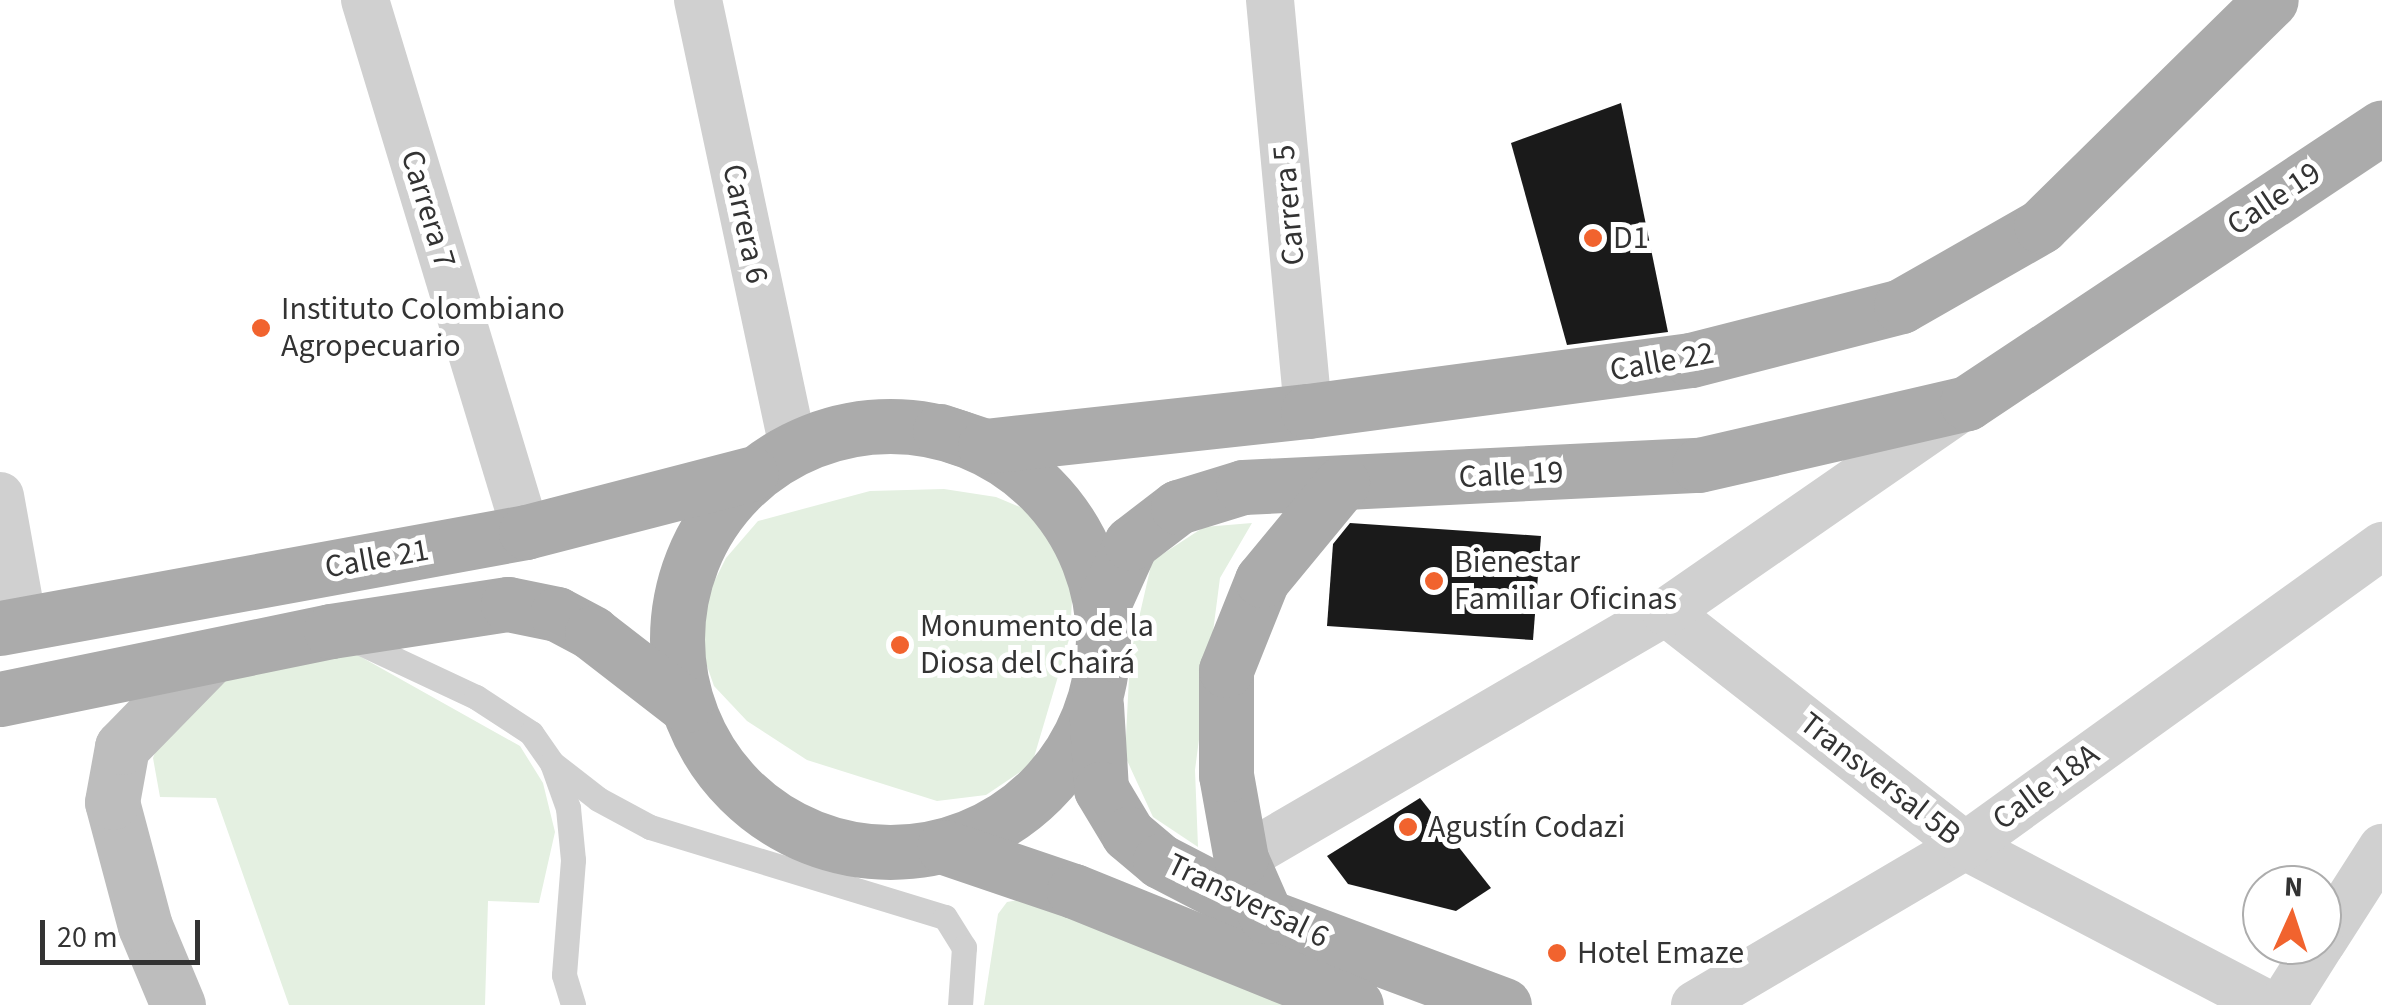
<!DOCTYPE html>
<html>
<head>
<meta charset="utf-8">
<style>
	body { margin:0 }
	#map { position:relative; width:2382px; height:1005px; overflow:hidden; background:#fff; font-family:"Source Sans 3",sans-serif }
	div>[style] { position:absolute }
	.green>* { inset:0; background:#e4f0e1 }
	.building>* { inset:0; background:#1a1a1a }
	.lane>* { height:25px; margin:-12.5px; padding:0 12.5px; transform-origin:12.5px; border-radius:12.5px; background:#d0d0d0 }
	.street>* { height:48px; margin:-24px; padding:0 24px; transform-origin:24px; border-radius:24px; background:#d0d0d0 }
	.secondary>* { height:55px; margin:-27.5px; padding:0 27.5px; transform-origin:27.5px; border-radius:27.5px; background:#bdbdbd }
	.primary>* { height:55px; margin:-27.5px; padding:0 27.5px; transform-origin:27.5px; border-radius:27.5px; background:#ababab }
	.primary>.ring { margin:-27.5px; padding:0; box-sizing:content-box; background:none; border:55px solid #ababab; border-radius:50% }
	.dots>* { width:28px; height:28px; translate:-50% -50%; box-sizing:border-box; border:5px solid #fff; border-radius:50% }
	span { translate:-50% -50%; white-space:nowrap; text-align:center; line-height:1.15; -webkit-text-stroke:10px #fff; paint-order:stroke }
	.street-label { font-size:32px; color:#333 }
	.poi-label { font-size:32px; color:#333 }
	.left { translate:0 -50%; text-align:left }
	.north { position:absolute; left:2242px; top:865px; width:100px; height:100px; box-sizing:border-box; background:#fff; border:2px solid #adadad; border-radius:50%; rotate:3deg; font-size:28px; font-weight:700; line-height:40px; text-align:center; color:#333 }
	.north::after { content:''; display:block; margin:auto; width:35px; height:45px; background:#f1632e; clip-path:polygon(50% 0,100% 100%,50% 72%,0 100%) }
	.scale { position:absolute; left:40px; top:920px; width:160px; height:45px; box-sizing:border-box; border:5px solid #333; border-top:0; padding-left:12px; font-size:30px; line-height:35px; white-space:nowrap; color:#333; -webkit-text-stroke:8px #fff; paint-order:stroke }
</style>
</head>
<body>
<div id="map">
	<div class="green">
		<div style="clip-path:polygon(944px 489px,996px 497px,1051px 520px,1074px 564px,1070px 636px,1032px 764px,986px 795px,937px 801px,807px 760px,747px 721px,714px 686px,699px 643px,704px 602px,726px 558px,758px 521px,870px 491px)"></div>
		<div style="clip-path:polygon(1252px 523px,1220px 578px,1195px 770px,1198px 847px,1153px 817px,1125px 756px,1130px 657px,1152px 561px,1204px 527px)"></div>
		<div style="clip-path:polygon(345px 648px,520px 746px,543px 783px,555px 832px,539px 903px,488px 901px,485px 1005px,289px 1005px,216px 798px,160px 797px,153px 758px,162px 734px,217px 681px)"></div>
		<div style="clip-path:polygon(1024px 899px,1305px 1005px,984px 1005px,998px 914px,1007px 902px)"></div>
	</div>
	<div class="building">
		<div style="clip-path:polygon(1621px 103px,1668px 332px,1567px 345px,1511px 143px)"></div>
		<div style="clip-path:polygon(1350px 523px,1541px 536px,1533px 640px,1327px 626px,1333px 544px)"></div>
		<div style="clip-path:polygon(1420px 798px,1491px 888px,1456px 911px,1348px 884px,1327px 856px)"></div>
	</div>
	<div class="lane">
		<div style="left:350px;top:638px;width:139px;rotate:25.1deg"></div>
		<div style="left:476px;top:697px;width:66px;rotate:33.2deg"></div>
		<div style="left:531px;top:733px;width:37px;rotate:55deg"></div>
		<div style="left:552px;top:763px;width:48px;rotate:70.4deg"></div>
		<div style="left:568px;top:808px;width:52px;rotate:84.5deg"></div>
		<div style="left:573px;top:860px;width:115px;rotate:94.5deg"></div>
		<div style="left:564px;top:975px;width:31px;rotate:73deg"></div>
		<div style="left:552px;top:763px;width:58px;rotate:38deg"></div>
		<div style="left:598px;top:799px;width:59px;rotate:28.3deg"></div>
		<div style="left:650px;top:827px;width:308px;rotate:17deg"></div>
		<div style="left:945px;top:917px;width:36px;rotate:58deg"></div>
		<div style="left:964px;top:947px;width:58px;rotate:93.9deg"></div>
	</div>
	<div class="street">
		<div style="left:365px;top:0;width:556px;rotate:73.16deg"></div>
		<div style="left:698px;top:0;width:458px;rotate:78deg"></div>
		<div style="left:1270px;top:0;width:413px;rotate:84.7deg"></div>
		<div style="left:0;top:496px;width:130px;rotate:79.8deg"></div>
		<div style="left:1666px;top:612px;width:380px;rotate:38deg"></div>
		<div style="left:1965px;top:846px;width:343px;rotate:27.6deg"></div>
		<div style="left:1241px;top:859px;width:492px;rotate:-30.2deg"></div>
		<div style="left:1666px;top:612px;width:355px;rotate:-34.7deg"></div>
		<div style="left:2322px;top:942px;width:112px;rotate:-57.4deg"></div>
		<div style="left:1695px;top:1005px;width:313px;rotate:-30.5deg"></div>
		<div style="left:1965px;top:846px;width:514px;rotate:-35.73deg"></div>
		<div style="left:2282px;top:1005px;width:71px;rotate:-57.7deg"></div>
	</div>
	<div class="secondary">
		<div style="left:178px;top:1005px;width:86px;rotate:-112.7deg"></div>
		<div style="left:145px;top:926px;width:128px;rotate:-104.9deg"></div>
		<div style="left:112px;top:802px;width:56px;rotate:-79.7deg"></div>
		<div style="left:122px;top:747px;width:122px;rotate:-45.7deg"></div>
	</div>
	<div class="primary">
		<div class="ring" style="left:677px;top:426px;width:371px;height:371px"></div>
		<div style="left:940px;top:431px;width:47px;rotate:18.4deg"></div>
		<div style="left:985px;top:446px;width:325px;rotate:-6.2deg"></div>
		<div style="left:1308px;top:411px;width:386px;rotate:-7.6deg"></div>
		<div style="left:1691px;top:360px;width:217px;rotate:-14.4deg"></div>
		<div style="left:1901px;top:306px;width:161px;rotate:-29.7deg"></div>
		<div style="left:2041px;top:226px;width:322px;rotate:-44.5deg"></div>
		<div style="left:1103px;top:605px;width:68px;rotate:-65.7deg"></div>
		<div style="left:1131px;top:543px;width:59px;rotate:-37.5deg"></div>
		<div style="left:1178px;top:507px;width:68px;rotate:-17.1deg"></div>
		<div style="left:1243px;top:487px;width:457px;rotate:-2.8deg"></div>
		<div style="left:1699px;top:465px;width:275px;rotate:-13deg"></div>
		<div style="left:1967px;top:403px;width:498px;rotate:-33.6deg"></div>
		<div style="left:0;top:628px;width:535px;rotate:-10.34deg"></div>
		<div style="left:526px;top:532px;width:232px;rotate:-14.5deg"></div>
		<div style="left:0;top:699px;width:338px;rotate:-11.6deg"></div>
		<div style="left:331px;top:631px;width:179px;rotate:-8.7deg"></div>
		<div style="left:508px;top:604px;width:50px;rotate:11.5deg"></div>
		<div style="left:557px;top:614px;width:40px;rotate:28deg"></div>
		<div style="left:592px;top:633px;width:118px;rotate:37.7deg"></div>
		<div style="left:1096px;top:705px;width:84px;rotate:86.6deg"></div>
		<div style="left:1101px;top:789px;width:52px;rotate:59deg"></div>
		<div style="left:1128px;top:834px;width:42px;rotate:40.2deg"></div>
		<div style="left:1160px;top:861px;width:119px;rotate:27.4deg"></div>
		<div style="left:1266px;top:916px;width:254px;rotate:20.5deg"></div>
		<div style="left:944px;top:847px;width:137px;rotate:18.7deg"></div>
		<div style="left:1074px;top:891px;width:304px;rotate:22deg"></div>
		<div style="left:1266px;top:916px;width:62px;rotate:-113.7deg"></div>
		<div style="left:1241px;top:859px;width:85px;rotate:-100.1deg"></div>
		<div style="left:1226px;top:775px;width:105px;rotate:-90deg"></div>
		<div style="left:1226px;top:670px;width:97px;rotate:-68.2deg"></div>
		<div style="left:1262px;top:580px;width:126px;rotate:-50.5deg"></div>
	</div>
	<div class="dots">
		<div style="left:1593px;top:238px;background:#f1632e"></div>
		<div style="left:261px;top:328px;background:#f1632e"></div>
		<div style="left:1434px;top:581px;background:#f1632e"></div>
		<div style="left:900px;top:645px;background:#f1632e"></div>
		<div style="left:1408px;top:827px;background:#f1632e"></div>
		<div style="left:1557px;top:953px;background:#f1632e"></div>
	</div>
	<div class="street-label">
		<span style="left:2274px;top:199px;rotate:-34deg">Calle 19</span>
		<span style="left:1289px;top:205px;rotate:-95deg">Carrera 5</span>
		<span style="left:428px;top:209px;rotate:73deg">Carrera 7</span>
		<span style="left:745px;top:224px;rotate:78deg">Carrera 6</span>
		<span style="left:1662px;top:362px;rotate:-10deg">Calle 22</span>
		<span style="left:1511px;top:475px;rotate:-3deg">Calle 19</span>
		<span style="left:377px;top:559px;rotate:-10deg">Calle 21</span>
		<span style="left:1880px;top:779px;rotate:38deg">Transversal 5B</span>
		<span style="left:2046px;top:787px;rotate:-36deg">Calle 18A</span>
		<span style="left:1248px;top:901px;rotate:26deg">Transversal 6</span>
	</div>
	<div class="poi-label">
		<span class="left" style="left:1613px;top:238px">D1</span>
		<span class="left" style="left:281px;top:328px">Instituto Colombiano<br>Agropecuario</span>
		<span class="left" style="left:1454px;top:581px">Bienestar<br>Familiar Oficinas</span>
		<span class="left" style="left:920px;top:645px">Monumento de la<br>Diosa del Chairá</span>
		<span class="left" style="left:1428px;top:827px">Agustín Codazi</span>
		<span class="left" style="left:1577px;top:953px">Hotel Emaze</span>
	</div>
	<div class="north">N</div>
	<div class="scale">20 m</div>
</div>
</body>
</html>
